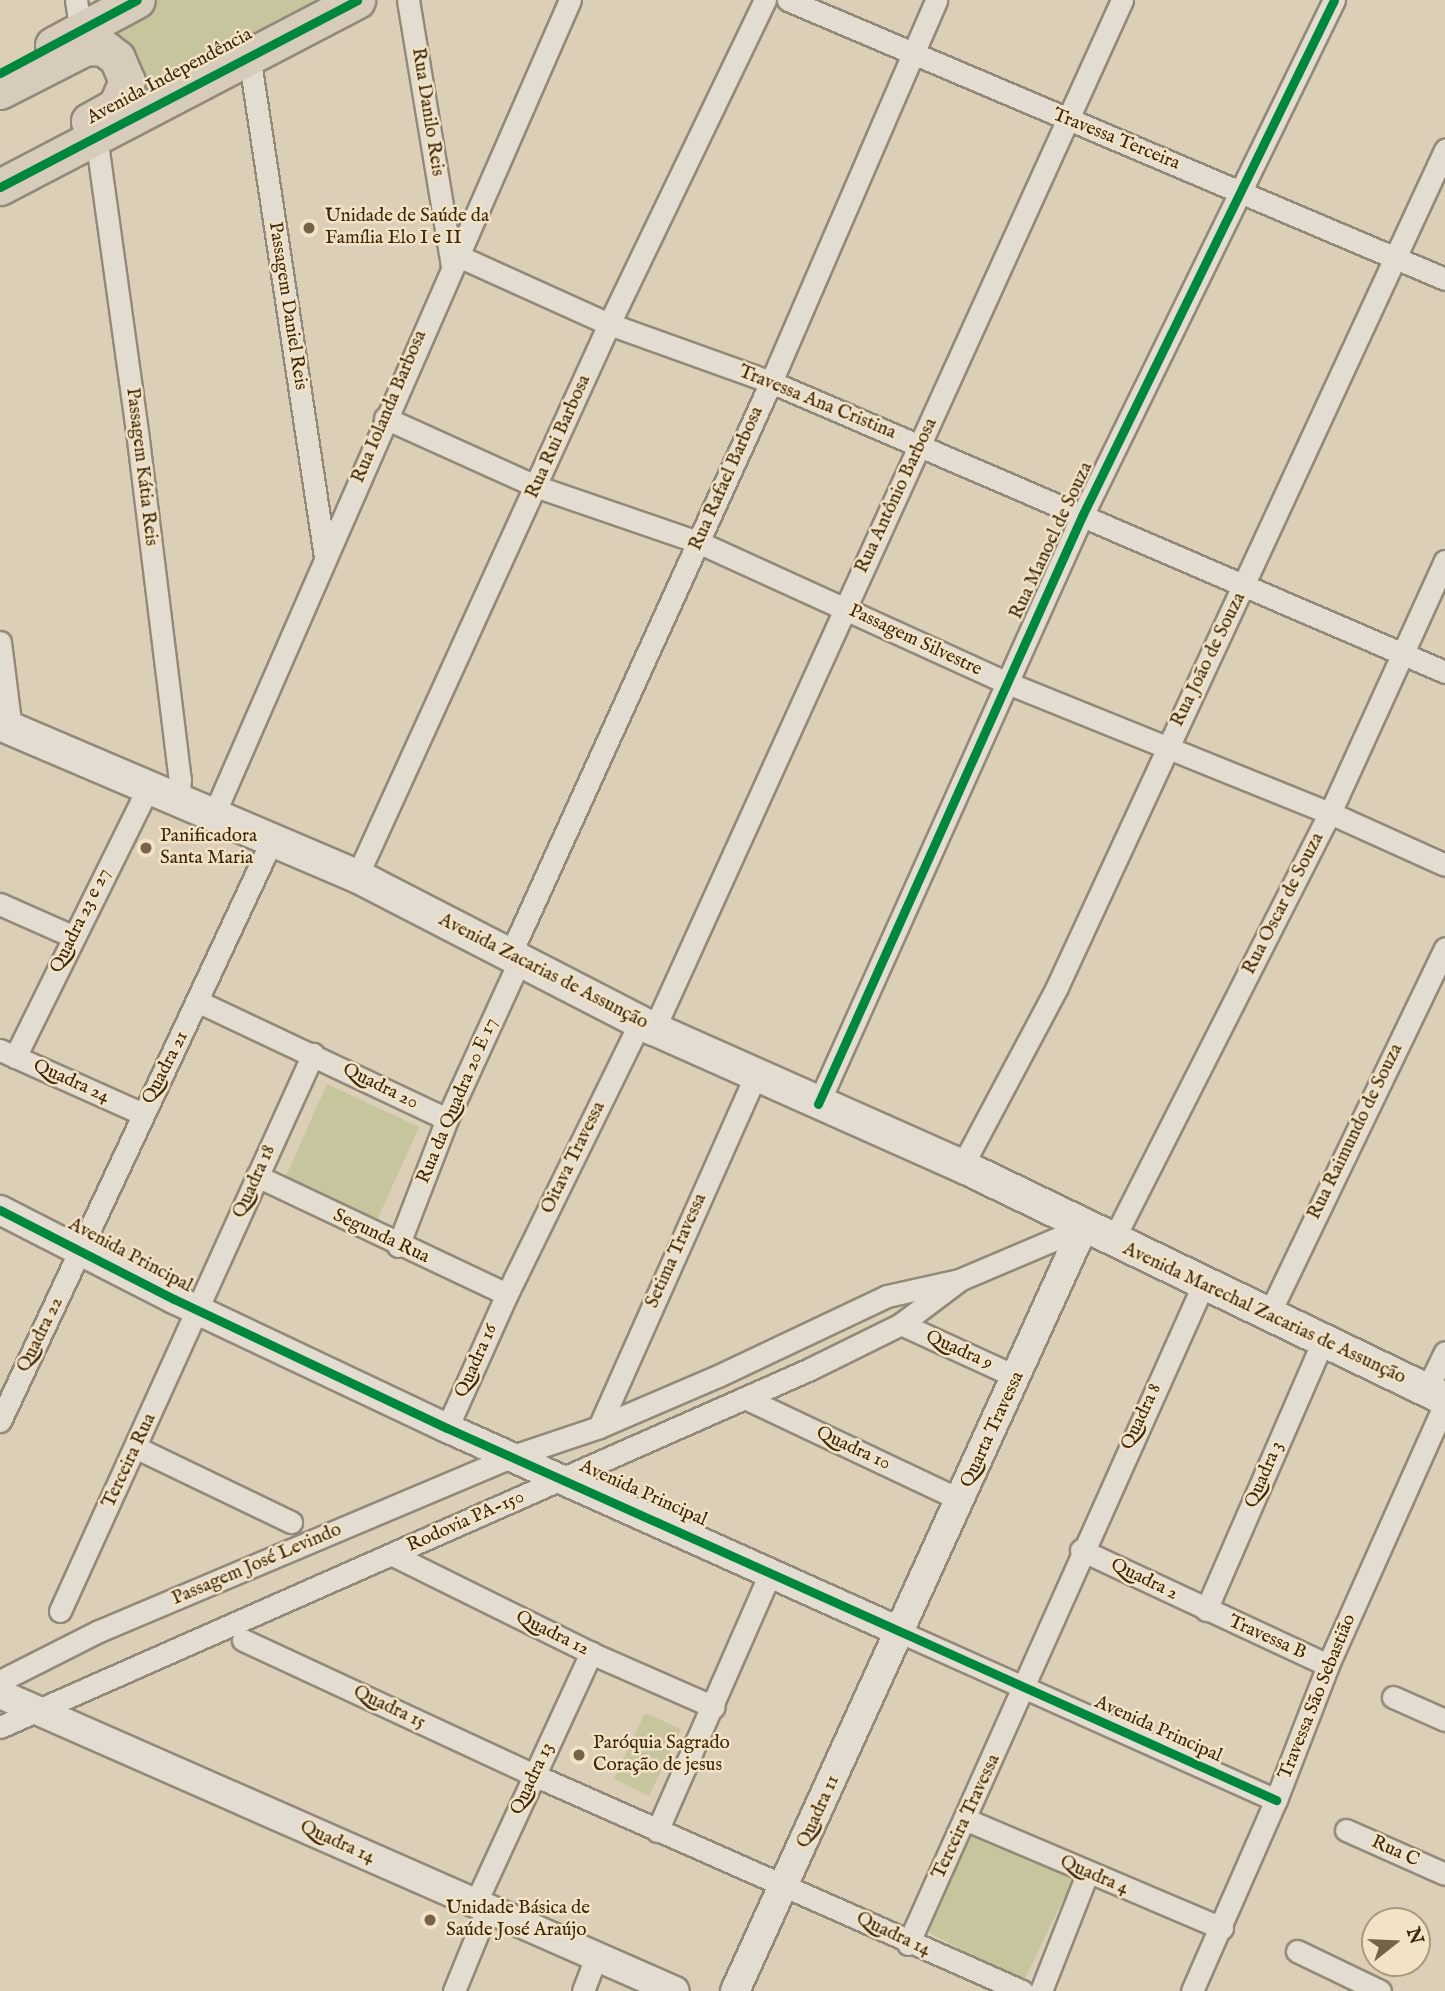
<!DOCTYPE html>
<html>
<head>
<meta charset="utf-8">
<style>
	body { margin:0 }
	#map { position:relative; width:1445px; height:1991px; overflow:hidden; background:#dccfb7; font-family:"IM FELL English",serif }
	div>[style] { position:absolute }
	.green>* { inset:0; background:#c6c59e }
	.roads { filter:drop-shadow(2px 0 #928978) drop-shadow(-2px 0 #928978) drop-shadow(0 2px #928978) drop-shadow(0 -2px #928978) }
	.minor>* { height:21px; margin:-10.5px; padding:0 10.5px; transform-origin:10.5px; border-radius:10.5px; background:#e3dcd0 }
	.tertiary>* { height:28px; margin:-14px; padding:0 14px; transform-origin:14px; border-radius:14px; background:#e3dcd0 }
	.secondary>* { height:32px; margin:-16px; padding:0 16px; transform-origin:16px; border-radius:16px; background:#e3dcd0 }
	.primary>* { height:35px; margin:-17.5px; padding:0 17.5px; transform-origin:17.5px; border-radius:17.5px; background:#d7ccbb }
	.cycleway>* { height:9px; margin:-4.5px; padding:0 4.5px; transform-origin:4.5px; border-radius:4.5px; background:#00873e }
	.dots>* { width:19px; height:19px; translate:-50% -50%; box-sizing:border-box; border:4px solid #f2e3c6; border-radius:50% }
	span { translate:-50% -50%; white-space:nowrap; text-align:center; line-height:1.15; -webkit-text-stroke:5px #f2e3c6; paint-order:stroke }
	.street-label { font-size:19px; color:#3d270a }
	.poi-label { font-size:19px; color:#3d270a }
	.left { translate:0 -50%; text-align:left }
	.north { position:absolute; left:1361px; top:1907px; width:70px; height:70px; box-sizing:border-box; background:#f2e3c6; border:2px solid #aa987b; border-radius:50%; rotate:72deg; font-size:19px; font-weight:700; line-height:28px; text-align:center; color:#3d270a }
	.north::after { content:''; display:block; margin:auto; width:24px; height:32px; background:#756247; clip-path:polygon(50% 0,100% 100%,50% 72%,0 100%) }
</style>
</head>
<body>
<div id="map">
	<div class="green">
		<div style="clip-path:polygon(157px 0,319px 0,138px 97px,104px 29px)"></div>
		<div style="clip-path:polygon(327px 1084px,419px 1127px,373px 1229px,281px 1187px)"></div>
		<div style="clip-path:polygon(645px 1713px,681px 1729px,649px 1796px,614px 1779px)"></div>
		<div style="clip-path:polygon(971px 1829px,1073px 1879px,1023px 1983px,926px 1931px)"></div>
	</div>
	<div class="roads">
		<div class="minor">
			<div style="left:76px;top:0;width:30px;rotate:81deg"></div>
			<div style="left:408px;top:0;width:269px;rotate:80.6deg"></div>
			<div style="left:788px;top:0;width:714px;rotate:23.01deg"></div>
			<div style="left:249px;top:55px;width:508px;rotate:81.39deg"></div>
			<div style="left:96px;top:136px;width:298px;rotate:82.1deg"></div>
			<div style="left:137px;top:431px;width:351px;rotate:83deg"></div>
			<div style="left:180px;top:779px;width:21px;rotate:95deg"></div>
			<div style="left:456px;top:255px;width:168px;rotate:24.3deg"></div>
			<div style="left:609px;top:324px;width:172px;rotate:19.7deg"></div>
			<div style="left:771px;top:382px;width:734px;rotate:23.28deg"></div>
			<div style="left:385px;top:418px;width:168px;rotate:24.3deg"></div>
			<div style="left:538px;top:487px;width:169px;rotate:19deg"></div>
			<div style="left:698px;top:542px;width:337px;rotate:24.5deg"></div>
			<div style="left:1005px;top:682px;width:350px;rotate:22deg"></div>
			<div style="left:1330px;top:813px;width:126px;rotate:24.3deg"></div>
			<div style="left:0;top:642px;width:88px;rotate:82.8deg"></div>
			<div style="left:214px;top:814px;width:888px;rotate:-66.38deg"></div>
			<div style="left:357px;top:876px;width:607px;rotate:-65.46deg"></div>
			<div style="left:609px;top:324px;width:360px;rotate:-64.3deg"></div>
			<div style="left:0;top:904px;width:79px;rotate:24deg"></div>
			<div style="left:510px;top:955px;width:630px;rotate:-65.51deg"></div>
			<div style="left:771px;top:382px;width:416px;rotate:-66.6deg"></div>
			<div style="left:199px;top:1002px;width:274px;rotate:25.3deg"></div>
			<div style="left:654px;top:1029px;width:1130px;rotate:-65.54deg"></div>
			<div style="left:0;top:1050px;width:157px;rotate:24.1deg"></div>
			<div style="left:15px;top:1057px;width:302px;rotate:-63.7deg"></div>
			<div style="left:818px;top:1104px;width:645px;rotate:-65.82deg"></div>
			<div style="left:1082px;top:516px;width:574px;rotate:-63.97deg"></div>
			<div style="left:962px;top:1166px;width:203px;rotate:-62deg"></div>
			<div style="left:1057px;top:987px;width:923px;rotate:-65.13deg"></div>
			<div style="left:257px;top:1176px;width:276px;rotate:25.3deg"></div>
			<div style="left:1112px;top:1242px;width:481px;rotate:-63.1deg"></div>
			<div style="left:1330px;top:813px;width:277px;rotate:-65.5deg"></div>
			<div style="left:398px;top:1246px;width:136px;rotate:-68.9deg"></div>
			<div style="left:447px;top:1119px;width:178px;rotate:-65.4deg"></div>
			<div style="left:1268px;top:1316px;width:408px;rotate:-64.3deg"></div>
			<div style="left:901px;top:1324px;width:128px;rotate:24.6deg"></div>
			<div style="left:1426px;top:1391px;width:43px;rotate:-64deg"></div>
			<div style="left:745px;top:1398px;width:239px;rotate:25.3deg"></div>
			<div style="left:0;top:1421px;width:642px;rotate:-64.91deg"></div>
			<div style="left:599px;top:1427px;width:385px;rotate:-66deg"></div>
			<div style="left:447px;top:1428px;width:147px;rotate:-65.9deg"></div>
			<div style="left:507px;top:1294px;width:303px;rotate:-63.9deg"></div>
			<div style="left:137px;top:1448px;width:171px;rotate:25.7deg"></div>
			<div style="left:1081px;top:1550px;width:272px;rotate:25deg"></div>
			<div style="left:393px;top:1555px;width:221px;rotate:26.3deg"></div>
			<div style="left:591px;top:1653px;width:134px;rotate:23.7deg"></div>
			<div style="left:1206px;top:1610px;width:293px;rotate:-66.5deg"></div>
			<div style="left:60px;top:1611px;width:612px;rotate:-65.57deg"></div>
			<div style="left:898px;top:1631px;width:414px;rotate:24.1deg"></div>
			<div style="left:243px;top:1640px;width:321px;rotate:24.9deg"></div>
			<div style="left:534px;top:1775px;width:534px;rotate:23.88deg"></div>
			<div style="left:0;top:1681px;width:111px;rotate:-26.8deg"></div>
			<div style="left:99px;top:1631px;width:453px;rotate:-22.9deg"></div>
			<div style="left:516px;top:1455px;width:88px;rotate:-18.6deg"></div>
			<div style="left:599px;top:1427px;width:129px;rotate:-23.2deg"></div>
			<div style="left:718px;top:1376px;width:187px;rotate:-25.3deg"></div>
			<div style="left:887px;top:1296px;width:74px;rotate:-12.5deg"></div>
			<div style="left:959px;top:1280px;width:130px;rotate:-23deg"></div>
			<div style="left:1393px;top:1697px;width:57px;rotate:23.9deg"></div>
			<div style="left:0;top:1727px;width:886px;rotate:-23.84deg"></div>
			<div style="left:810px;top:1369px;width:102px;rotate:-26.3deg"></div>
			<div style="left:901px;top:1324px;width:71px;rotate:-37deg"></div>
			<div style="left:967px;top:1820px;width:277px;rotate:23deg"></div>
			<div style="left:1346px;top:1830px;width:108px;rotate:24deg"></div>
			<div style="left:657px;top:1831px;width:284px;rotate:-66.3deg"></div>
			<div style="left:475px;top:1904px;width:277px;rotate:-65.2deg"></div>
			<div style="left:908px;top:1944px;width:722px;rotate:-65.88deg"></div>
			<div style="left:1297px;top:1951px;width:92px;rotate:25.7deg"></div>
			<div style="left:454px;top:1991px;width:87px;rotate:-67.8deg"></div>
			<div style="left:583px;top:1991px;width:39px;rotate:-69deg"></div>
			<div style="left:1041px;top:1991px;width:126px;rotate:-68.5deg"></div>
			<div style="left:1192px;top:1991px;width:209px;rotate:-66.3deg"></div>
			<div style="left:1276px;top:1800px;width:145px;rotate:-68.9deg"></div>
			<div style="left:1328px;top:1665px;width:286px;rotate:-65.9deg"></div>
		</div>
		<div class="tertiary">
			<div style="left:0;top:1210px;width:195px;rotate:27.1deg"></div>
			<div style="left:174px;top:1299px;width:302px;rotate:25.3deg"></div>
			<div style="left:447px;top:1428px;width:495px;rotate:24.2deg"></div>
			<div style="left:0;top:1694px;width:737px;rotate:23.75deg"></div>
			<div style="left:735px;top:1991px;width:839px;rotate:-65.48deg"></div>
		</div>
		<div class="secondary">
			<div style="left:0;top:724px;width:388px;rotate:23.1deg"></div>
			<div style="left:357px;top:876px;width:334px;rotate:27.3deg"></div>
			<div style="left:654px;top:1029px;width:337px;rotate:24deg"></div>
			<div style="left:962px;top:1166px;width:536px;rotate:25.75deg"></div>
		</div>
		<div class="primary">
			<div style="left:53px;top:45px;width:95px;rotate:-28.2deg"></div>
			<div style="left:0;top:91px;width:97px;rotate:-27.1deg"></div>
			<div style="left:86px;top:47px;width:18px;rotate:3deg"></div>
			<div style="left:104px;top:48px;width:16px;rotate:38deg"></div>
			<div style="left:117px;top:58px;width:25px;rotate:67deg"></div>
			<div style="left:127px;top:81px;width:27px;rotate:114deg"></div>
			<div style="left:116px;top:106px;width:31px;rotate:151deg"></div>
			<div style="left:0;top:187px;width:403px;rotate:-27.6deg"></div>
		</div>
	</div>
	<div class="cycleway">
		<div style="left:0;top:73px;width:155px;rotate:-28.1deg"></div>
		<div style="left:0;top:187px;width:403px;rotate:-27.6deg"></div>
		<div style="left:818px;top:1104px;width:645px;rotate:-65.82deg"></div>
		<div style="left:1082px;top:516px;width:574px;rotate:-63.97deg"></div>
		<div style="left:0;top:1210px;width:195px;rotate:27.1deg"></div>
		<div style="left:174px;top:1299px;width:302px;rotate:25.3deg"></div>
		<div style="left:447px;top:1428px;width:909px;rotate:24.17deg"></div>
	</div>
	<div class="dots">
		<div style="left:309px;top:228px;background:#756247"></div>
		<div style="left:146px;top:848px;background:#756247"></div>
		<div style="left:579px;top:1755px;background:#756247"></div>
		<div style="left:430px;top:1920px;background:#756247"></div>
	</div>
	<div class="street-label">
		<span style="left:170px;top:77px;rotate:-28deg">Avenida Independência</span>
		<span style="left:427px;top:112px;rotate:81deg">Rua Danilo Reis</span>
		<span style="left:1116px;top:140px;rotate:22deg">Travessa Terceira</span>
		<span style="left:287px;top:306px;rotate:81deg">Passagem Daniel Reis</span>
		<span style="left:817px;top:403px;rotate:22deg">Travessa Ana Cristina</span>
		<span style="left:390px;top:407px;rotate:-67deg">Rua Iolanda Barbosa</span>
		<span style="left:559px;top:437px;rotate:-66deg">Rua Rui Barbosa</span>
		<span style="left:141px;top:467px;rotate:83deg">Passagem Kátia Reis</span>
		<span style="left:727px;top:479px;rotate:-66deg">Rua Rafael Barbosa</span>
		<span style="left:897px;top:496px;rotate:-65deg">Rua Antônio Barbosa</span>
		<span style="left:1052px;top:541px;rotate:-65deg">Rua Manoel de Souza</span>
		<span style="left:915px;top:641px;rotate:25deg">Passagem Silvestre</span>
		<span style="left:1209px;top:660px;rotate:-64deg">Rua João de Souza</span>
		<span style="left:1284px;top:904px;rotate:-63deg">Rua Oscar de Souza</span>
		<span style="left:81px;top:921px;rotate:-64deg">Quadra 23 e 27</span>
		<span style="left:543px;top:972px;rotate:27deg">Avenida Zacarias de Assunção</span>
		<span style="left:166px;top:1068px;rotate:-63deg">Quadra 21</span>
		<span style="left:71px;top:1082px;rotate:24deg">Quadra 24</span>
		<span style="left:380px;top:1087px;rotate:26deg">Quadra 20</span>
		<span style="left:458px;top:1101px;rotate:-67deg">Rua da Quadra 20 E 17</span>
		<span style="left:1356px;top:1132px;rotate:-64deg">Rua Raimundo de Souza</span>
		<span style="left:574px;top:1158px;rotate:-64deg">Oitava Travessa</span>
		<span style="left:255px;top:1182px;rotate:-66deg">Quadra 18</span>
		<span style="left:381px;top:1237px;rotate:25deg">Segunda Rua</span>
		<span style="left:677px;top:1251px;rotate:-66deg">Setima Travessa</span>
		<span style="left:130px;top:1256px;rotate:28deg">Avenida Principal</span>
		<span style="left:1264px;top:1314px;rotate:25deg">Avenida Marechal Zacarias de Assunção</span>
		<span style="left:41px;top:1335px;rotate:-64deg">Quadra 22</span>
		<span style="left:959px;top:1351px;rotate:24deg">Quadra 9</span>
		<span style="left:477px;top:1361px;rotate:-66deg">Quadra 16</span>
		<span style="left:1142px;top:1417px;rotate:-65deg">Quadra 8</span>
		<span style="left:993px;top:1430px;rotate:-65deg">Quarta Travessa</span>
		<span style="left:853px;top:1449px;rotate:25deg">Quadra 10</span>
		<span style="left:130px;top:1461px;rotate:-65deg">Terceira Rua</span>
		<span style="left:1265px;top:1475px;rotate:-67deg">Quadra 3</span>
		<span style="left:643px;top:1494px;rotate:24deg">Avenida Principal</span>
		<span style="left:466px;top:1522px;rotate:-24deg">Rodovia PA-150</span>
		<span style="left:257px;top:1565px;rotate:-23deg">Passagem José Levindo</span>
		<span style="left:1144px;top:1580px;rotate:26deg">Quadra 2</span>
		<span style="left:552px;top:1634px;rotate:26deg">Quadra 12</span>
		<span style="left:1267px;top:1638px;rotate:24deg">Travessa B</span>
		<span style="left:1318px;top:1697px;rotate:-68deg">Travessa São Sebastião</span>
		<span style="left:389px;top:1708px;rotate:25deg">Quadra 15</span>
		<span style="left:1158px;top:1730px;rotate:24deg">Avenida Principal</span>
		<span style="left:533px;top:1779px;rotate:-65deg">Quadra 13</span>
		<span style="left:819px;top:1812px;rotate:-66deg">Quadra 11</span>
		<span style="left:967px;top:1817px;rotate:-65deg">Terceira Travessa</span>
		<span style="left:337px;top:1843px;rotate:24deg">Quadra 14</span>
		<span style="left:1395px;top:1852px;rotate:24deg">Rua C</span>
		<span style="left:1094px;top:1876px;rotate:23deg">Quadra 4</span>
		<span style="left:893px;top:1935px;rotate:25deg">Quadra 14</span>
	</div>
	<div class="poi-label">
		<span class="left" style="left:325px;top:228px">Unidade de Saúde da<br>Família Elo I e II</span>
		<span class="left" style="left:160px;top:848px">Panificadora<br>Santa Maria</span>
		<span class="left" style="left:593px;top:1755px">Paróquia Sagrado<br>Coração de jesus</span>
		<span class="left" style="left:446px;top:1920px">Unidade Básica de<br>Saúde José Araújo</span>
	</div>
	<div class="north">N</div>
</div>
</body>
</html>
